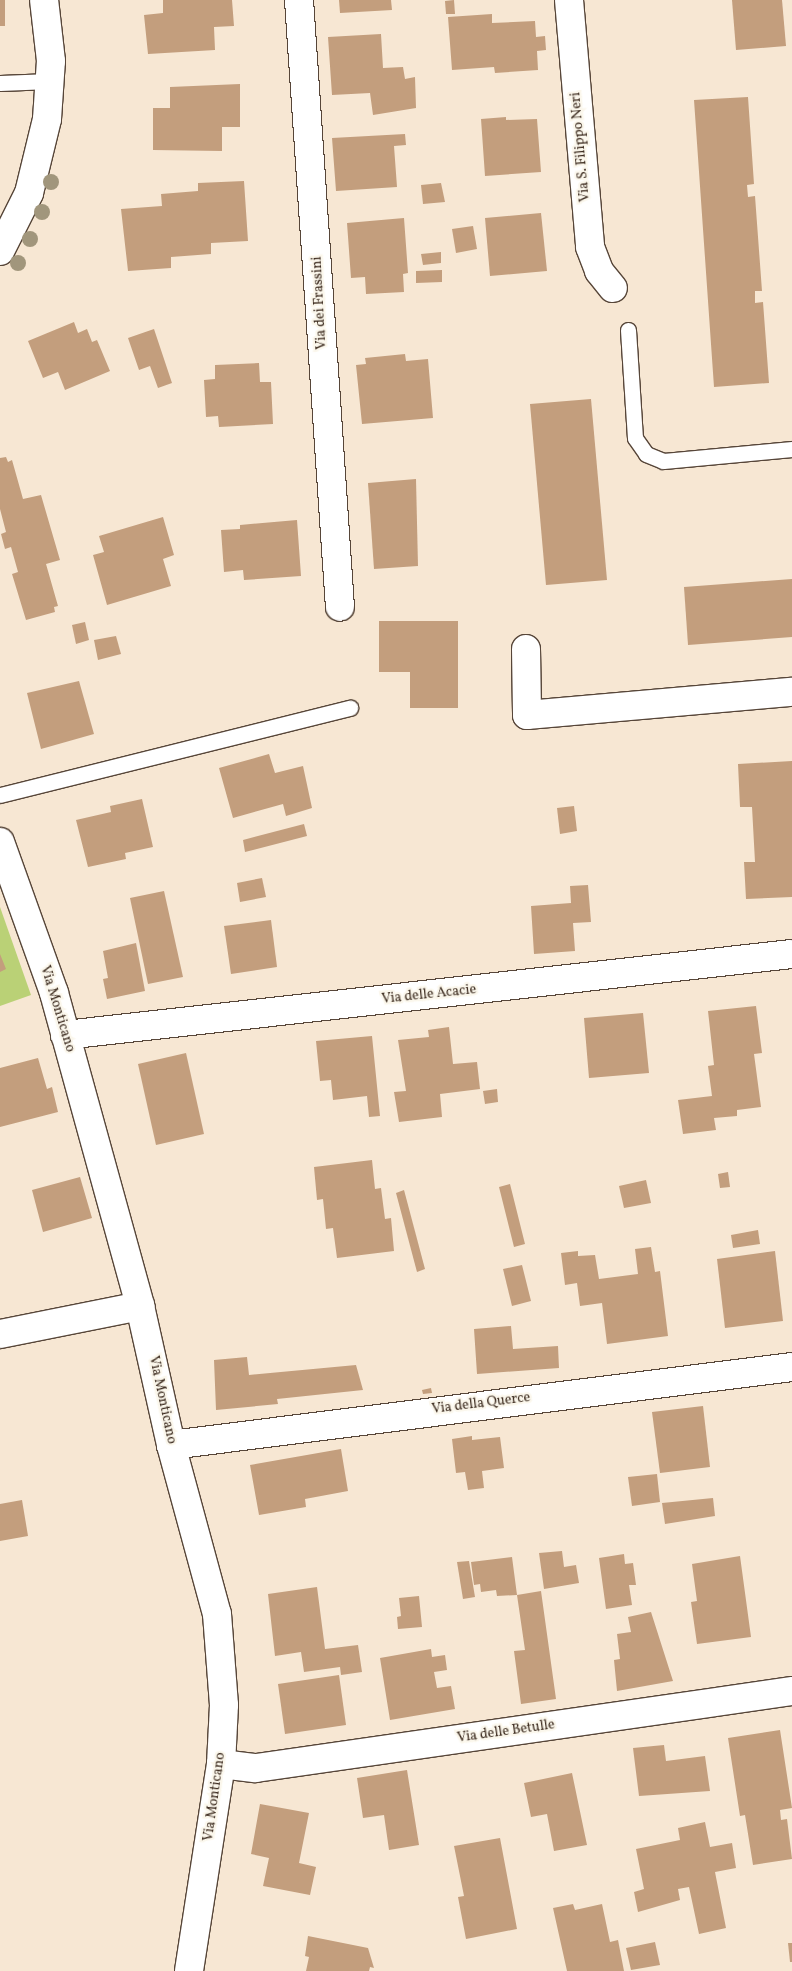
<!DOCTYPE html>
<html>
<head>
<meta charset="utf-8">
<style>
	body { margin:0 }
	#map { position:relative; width:792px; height:1971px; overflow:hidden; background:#f7e7d3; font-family:Vollkorn,serif }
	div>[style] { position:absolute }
	.green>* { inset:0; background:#bad176 }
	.building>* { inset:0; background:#c39e7d }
	.roads { filter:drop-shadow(1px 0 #574639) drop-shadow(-1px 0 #574639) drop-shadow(0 1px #574639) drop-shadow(0 -1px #574639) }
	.lane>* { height:15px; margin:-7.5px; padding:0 7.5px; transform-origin:7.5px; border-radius:7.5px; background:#fff }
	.street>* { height:28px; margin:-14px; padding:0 14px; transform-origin:14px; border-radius:14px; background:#fff }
	.trees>* { width:16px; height:16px; margin:-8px; border-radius:50%; background:#a1967c }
	span { translate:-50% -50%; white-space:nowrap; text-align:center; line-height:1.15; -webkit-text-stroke:4.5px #fbf7ec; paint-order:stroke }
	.street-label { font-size:14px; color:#3b2a1e }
</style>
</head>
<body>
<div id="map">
	<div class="green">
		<div style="clip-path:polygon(0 907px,31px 995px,0 1006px)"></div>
	</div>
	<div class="building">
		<div style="clip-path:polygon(0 0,5px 0,5px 26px,0 26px)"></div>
		<div style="clip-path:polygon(163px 0,232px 0,234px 26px,214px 27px,215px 50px,148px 54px,144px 15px,163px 13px)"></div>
		<div style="clip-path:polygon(339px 0,391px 0,392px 10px,340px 13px)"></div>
		<div style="clip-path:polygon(454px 0,455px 14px,446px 14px,445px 1px)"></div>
		<div style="clip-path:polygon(732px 0,782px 0,786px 46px,736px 50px)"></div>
		<div style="clip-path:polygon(492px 14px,492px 23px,535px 21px,536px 37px,545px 36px,546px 50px,537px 51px,538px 70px,495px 73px,494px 67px,452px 70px,448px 17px)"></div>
		<div style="clip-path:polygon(381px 34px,383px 68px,403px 67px,405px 79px,415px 77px,416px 108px,373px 115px,370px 93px,332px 95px,328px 37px)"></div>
		<div style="clip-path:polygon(240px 84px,240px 127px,222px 127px,222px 151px,153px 150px,153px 108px,170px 108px,170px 87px)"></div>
		<div style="clip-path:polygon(748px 97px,754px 184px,747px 185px,748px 197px,755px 196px,762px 291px,755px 291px,755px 303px,763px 302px,769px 383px,714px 387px,694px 100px)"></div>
		<div style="clip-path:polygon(506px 117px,506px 120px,537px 119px,541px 172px,485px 176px,481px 119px)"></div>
		<div style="clip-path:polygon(405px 134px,406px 145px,394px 146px,397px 187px,336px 191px,332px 138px)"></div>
		<div style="clip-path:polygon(244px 181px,248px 241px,211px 243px,211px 254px,171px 257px,171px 268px,128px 271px,121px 209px,162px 206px,161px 194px,198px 191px,198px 183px)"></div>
		<div style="clip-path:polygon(441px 183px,445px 202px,423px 204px,421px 185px)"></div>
		<div style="clip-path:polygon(541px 213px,547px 271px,490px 276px,485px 218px)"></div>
		<div style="clip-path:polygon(404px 218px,408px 273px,403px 274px,404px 292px,366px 294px,365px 277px,351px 278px,347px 223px)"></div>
		<div style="clip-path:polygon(473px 226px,477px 249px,456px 253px,452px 229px)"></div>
		<div style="clip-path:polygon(441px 252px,441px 263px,423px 265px,421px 254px)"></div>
		<div style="clip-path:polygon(442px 270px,442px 282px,416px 283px,416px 271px)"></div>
		<div style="clip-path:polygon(74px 322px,78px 333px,87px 329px,92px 342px,97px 340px,110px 371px,65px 390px,58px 372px,43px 378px,28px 341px)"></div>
		<div style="clip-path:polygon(154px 329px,172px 383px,158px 388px,150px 366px,139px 370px,128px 338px)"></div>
		<div style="clip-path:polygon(405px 354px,406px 361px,428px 359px,433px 418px,362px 424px,356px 365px,366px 364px,365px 358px)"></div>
		<div style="clip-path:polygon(259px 363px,260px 382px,271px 382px,273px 424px,219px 427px,218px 416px,206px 417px,204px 380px,215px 379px,215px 365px)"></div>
		<div style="clip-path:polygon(591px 399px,607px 580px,546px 585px,530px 404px)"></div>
		<div style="clip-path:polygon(6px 457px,8px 462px,12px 460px,23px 499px,41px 495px,60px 560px,46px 564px,58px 606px,54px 607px,55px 612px,26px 620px,12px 574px,18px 572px,11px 547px,5px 549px,1px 534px,6px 532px,0 509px,0 458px)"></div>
		<div style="clip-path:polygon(416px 479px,418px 566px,374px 569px,368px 483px)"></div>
		<div style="clip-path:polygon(163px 517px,174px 555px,163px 559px,171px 586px,107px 605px,93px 555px,104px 552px,99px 536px)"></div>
		<div style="clip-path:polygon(297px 520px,301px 576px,244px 580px,243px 570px,224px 572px,221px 530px,240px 529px,240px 525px)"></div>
		<div style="clip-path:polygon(792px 579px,792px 637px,688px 645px,684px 587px)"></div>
		<div style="clip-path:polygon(379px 621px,458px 621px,458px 708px,410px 708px,410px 672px,379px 672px)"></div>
		<div style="clip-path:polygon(85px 622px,89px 640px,76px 644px,72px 625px)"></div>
		<div style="clip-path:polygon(116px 636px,121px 654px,98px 660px,94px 640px)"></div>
		<div style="clip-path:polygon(79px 681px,94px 734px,41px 749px,27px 693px)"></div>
		<div style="clip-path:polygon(269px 754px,275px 773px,303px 766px,312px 808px,286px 816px,283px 804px,233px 818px,219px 768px)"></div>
		<div style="clip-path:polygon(792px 761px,792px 897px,746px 899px,744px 862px,755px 862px,752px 807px,740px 807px,738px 764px)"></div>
		<div style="clip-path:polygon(142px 799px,153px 847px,125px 853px,126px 859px,88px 867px,76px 820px,111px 812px,110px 806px)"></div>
		<div style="clip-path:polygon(574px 806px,577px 831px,560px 834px,557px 808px)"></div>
		<div style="clip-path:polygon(304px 824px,307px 836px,245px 852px,243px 840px)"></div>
		<div style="clip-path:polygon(262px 878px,266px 897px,240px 902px,237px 883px)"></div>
		<div style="clip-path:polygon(588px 885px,591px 922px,573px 923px,575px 951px,534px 954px,531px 906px,571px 903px,570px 886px)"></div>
		<div style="clip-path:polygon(164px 891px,183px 977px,148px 984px,130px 898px)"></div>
		<div style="clip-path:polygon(271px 920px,277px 967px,231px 974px,224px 926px)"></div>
		<div style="clip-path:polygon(136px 943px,145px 991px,107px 999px,103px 979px,108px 978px,103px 951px)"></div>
		<div style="clip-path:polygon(0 954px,6px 969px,0 972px)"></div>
		<div style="clip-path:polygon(756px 1006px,762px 1053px,754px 1054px,761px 1107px,737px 1110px,737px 1116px,714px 1118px,716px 1130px,683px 1134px,678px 1100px,712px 1096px,708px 1066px,714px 1065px,708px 1011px)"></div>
		<div style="clip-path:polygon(643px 1013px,649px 1073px,589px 1078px,584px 1018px)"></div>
		<div style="clip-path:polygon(449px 1027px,453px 1064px,477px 1062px,480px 1089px,440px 1094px,442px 1117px,399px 1122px,394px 1092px,406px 1091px,398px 1040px,429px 1037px,428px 1030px)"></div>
		<div style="clip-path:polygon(372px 1036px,380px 1116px,369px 1117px,367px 1096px,333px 1100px,331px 1080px,320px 1081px,316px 1041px)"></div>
		<div style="clip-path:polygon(186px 1053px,204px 1134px,156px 1145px,138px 1064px)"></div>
		<div style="clip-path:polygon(38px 1058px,47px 1089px,52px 1087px,58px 1112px,0 1127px,0 1068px)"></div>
		<div style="clip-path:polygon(497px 1089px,498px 1102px,485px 1104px,483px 1091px)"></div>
		<div style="clip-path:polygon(372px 1160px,375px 1189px,381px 1188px,385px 1219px,391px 1218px,394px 1251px,337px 1258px,333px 1228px,326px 1229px,323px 1199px,317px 1200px,314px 1167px)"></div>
		<div style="clip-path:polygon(728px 1172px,730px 1187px,720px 1188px,718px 1174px)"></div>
		<div style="clip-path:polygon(80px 1177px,92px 1218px,43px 1232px,32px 1190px)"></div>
		<div style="clip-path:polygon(646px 1180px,651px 1203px,624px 1208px,619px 1186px)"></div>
		<div style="clip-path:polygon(510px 1184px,525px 1244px,514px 1247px,499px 1187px)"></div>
		<div style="clip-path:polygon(404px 1190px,425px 1269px,417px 1272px,396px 1193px)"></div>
		<div style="clip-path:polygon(758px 1230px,760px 1244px,733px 1248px,731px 1235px)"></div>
		<div style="clip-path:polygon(651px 1247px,655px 1272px,660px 1271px,668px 1336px,607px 1344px,602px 1303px,580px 1306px,577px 1283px,565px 1285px,561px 1253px,578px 1251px,578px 1256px,595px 1255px,599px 1279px,638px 1274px,635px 1249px)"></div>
		<div style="clip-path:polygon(775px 1251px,783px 1321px,725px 1328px,717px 1259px)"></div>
		<div style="clip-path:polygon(522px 1265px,531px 1301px,512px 1306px,503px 1269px)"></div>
		<div style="clip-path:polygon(511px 1326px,513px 1349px,558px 1346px,559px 1368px,477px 1374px,474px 1329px)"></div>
		<div style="clip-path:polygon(247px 1357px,249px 1375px,356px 1365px,363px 1390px,277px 1399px,278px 1404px,216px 1410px,214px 1360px)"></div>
		<div style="clip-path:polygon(431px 1388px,432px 1393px,423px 1394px,422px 1390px)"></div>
		<div style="clip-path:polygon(703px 1406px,710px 1467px,660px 1473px,652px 1412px)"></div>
		<div style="clip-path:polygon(472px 1436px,472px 1440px,500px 1437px,504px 1468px,482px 1471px,484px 1488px,468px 1490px,465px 1472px,456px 1473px,452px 1439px)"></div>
		<div style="clip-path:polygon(341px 1449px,348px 1491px,305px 1499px,306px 1507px,259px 1515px,250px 1465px)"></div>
		<div style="clip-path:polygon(657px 1474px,660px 1502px,632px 1506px,628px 1477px)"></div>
		<div style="clip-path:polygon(713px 1498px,715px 1516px,665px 1524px,662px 1503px)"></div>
		<div style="clip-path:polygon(22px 1500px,28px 1536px,0 1541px,0 1504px)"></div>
		<div style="clip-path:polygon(562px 1551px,564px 1567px,576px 1565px,579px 1583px,544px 1589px,539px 1553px)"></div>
		<div style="clip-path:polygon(624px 1554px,625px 1564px,633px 1563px,636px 1585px,629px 1585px,632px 1605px,606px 1609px,599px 1558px)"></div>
		<div style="clip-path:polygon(740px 1556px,751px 1637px,697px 1644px,691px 1602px,697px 1601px,692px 1564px)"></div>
		<div style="clip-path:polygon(512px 1557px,517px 1595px,497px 1596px,496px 1590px,481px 1592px,480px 1584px,474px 1585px,471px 1562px)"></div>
		<div style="clip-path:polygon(469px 1561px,475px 1597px,463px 1599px,457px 1562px)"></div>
		<div style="clip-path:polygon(317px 1587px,325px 1649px,358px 1645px,362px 1672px,341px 1675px,340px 1667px,304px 1672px,301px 1652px,275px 1656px,268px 1594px)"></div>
		<div style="clip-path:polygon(541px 1591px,556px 1699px,521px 1704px,514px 1651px,525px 1650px,517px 1595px)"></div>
		<div style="clip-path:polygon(419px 1596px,422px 1627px,398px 1629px,397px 1617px,401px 1616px,399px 1598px)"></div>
		<div style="clip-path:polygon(651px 1612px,673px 1681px,617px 1691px,614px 1660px,620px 1659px,617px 1634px,631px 1632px,628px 1617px)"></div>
		<div style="clip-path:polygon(431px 1649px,432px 1657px,445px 1655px,447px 1670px,434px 1672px,437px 1688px,451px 1686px,455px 1709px,390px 1720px,380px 1658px)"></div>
		<div style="clip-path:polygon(339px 1675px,346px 1725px,285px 1734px,278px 1684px)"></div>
		<div style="clip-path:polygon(780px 1730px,792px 1808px,780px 1810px,781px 1820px,787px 1819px,792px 1859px,753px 1865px,745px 1815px,740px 1816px,728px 1738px)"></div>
		<div style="clip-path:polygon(664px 1745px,666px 1761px,705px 1756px,710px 1791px,639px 1796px,633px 1748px)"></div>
		<div style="clip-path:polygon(407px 1770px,419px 1845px,389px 1850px,384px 1815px,363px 1818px,357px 1778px)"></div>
		<div style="clip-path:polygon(572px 1773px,587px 1845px,554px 1851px,547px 1814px,531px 1817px,524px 1783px)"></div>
		<div style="clip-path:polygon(260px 1804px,309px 1813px,299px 1863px,316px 1867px,310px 1895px,263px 1886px,269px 1858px,251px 1854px)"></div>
		<div style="clip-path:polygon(705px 1822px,710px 1847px,732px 1843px,736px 1868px,715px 1872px,726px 1928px,699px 1934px,689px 1887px,678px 1889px,680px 1900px,638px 1912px,634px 1892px,644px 1889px,636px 1849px,680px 1840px,678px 1828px)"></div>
		<div style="clip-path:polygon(500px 1838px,517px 1929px,466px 1939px,458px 1897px,464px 1896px,454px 1846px)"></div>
		<div style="clip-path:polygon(573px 1904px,575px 1910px,602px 1904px,610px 1942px,618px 1940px,624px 1971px,567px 1971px,553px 1908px)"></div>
		<div style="clip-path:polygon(308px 1936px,368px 1948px,374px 1968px,370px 1967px,369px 1971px,306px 1971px,309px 1957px,305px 1956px)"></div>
		<div style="clip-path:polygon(655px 1942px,660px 1965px,631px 1970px,626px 1948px)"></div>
		<div style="clip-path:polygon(788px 1943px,792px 1943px,792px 1962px,790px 1962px)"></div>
	</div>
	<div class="roads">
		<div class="lane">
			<div style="left:0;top:83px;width:50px;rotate:-2.3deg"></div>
			<div style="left:628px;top:330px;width:108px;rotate:86.3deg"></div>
			<div style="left:635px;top:438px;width:19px;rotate:55deg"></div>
			<div style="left:646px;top:454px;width:18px;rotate:22deg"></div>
			<div style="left:663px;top:461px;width:130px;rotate:-5.3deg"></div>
			<div style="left:0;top:795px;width:361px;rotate:-14deg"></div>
		</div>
		<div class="street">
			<div style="left:299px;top:0;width:608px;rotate:86.14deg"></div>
			<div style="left:569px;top:0;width:248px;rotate:85.1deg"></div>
			<div style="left:590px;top:247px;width:26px;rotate:69deg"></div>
			<div style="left:599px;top:271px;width:22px;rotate:51deg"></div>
			<div style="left:0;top:251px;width:65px;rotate:-63.4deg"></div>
			<div style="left:29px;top:193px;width:76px;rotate:-76.3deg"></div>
			<div style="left:47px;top:119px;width:58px;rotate:-86.1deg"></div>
			<div style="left:51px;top:61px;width:61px;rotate:-96.5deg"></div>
			<div style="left:526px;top:649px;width:66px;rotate:89.1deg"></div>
			<div style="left:527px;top:715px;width:266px;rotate:-5deg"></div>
			<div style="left:0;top:842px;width:160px;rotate:70.3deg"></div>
			<div style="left:54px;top:993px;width:325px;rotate:74.6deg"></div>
			<div style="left:140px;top:1306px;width:142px;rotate:77.4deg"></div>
			<div style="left:171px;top:1445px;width:175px;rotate:74.8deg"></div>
			<div style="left:217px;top:1614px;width:91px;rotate:85.6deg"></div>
			<div style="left:224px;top:1705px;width:59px;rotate:92.9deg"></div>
			<div style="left:221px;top:1764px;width:209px;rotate:98.8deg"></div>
			<div style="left:65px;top:1035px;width:731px;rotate:-6.36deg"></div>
			<div style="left:0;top:1334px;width:143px;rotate:-11.3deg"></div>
			<div style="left:171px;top:1445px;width:626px;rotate:-7.16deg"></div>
			<div style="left:221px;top:1764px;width:35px;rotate:7deg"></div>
			<div style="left:256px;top:1768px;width:542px;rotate:-8.17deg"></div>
		</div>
	</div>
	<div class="trees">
		<div style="left:51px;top:182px"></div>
		<div style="left:42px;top:212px"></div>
		<div style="left:30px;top:239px"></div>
		<div style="left:18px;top:263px"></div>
	</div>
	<div class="street-label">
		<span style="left:581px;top:147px;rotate:-95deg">Via S. Filippo Neri</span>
		<span style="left:320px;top:303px;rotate:-93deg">Via dei Frassini</span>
		<span style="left:429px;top:995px;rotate:-6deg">Via delle Acacie</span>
		<span style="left:57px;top:1009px;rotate:73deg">Via Monticano</span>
		<span style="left:162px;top:1400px;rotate:78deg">Via Monticano</span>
		<span style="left:481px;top:1404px;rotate:-7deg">Via della Querce</span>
		<span style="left:506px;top:1732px;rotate:-8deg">Via delle Betulle</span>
		<span style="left:215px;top:1797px;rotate:-82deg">Via Monticano</span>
	</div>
</div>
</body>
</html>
